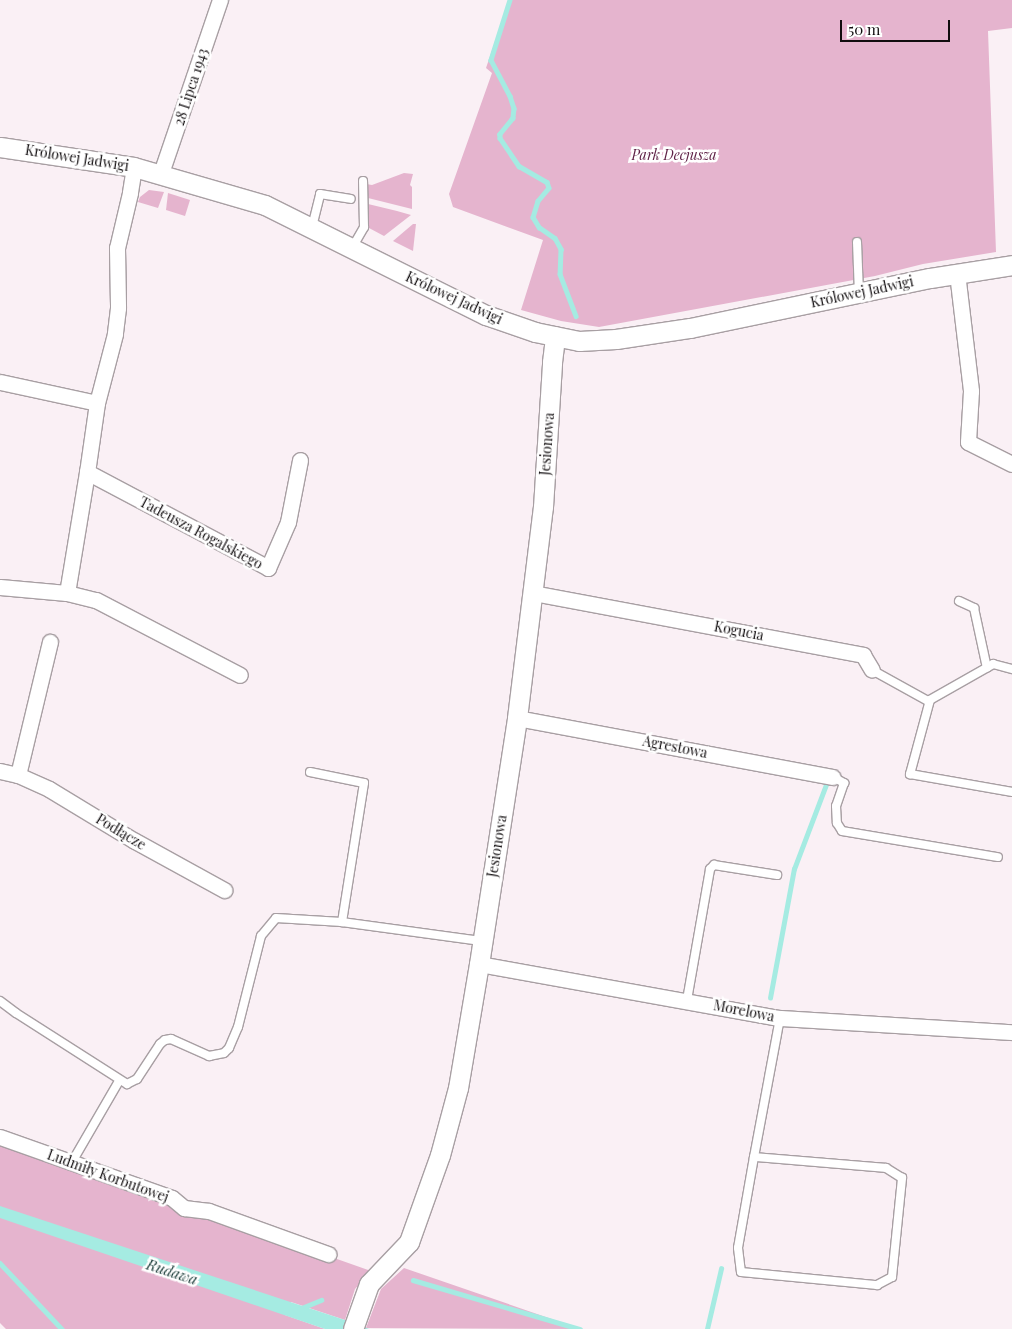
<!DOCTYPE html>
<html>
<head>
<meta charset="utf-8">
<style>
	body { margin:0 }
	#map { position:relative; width:1012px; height:1329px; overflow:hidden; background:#faf0f5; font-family:"Playfair Display",serif }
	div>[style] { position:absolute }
	.green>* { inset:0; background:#e5b4ce }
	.water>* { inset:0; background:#a5ebe2 }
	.stream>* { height:4.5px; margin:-2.25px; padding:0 2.25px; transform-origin:2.25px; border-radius:2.25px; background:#a5ebe2 }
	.roads { filter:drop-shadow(1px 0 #a89fa3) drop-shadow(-1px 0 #a89fa3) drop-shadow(0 1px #a89fa3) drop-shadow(0 -1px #a89fa3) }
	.service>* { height:8px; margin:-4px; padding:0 4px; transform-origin:4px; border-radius:4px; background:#fff }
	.minor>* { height:15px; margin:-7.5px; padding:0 7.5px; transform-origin:7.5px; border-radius:7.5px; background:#fff }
	.tertiary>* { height:19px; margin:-9.5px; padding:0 9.5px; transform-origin:9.5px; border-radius:9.5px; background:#fff }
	span { translate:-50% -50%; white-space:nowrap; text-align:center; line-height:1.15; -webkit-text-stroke:5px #fff; paint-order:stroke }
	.street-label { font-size:14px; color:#110d0f }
	.park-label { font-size:14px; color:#5f2247; font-style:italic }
	.water-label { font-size:15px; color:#163835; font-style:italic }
	.scale { position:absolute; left:840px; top:20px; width:110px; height:22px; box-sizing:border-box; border:2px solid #110d0f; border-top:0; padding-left:6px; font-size:15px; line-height:18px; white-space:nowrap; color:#110d0f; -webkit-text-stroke:4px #fff; paint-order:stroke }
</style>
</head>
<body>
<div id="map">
	<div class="green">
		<div style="clip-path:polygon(509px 0,1012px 0,1012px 28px,988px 31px,996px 252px,923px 264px,875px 276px,599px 327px,561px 321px,521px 310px,543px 240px,453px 207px,449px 194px,492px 73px,486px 68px)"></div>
		<div style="clip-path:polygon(404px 173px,413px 174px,410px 185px,412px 187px,412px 209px,364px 197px,366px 184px,372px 185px)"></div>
		<div style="clip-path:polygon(149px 190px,164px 192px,158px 208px,138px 202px,140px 197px)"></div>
		<div style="clip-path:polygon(168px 193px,190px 200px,185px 216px,166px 210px)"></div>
		<div style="clip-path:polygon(368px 204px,397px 211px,411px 215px,384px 236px,369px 228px,366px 219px)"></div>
		<div style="clip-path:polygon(413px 224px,416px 224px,413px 251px,393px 241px)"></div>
		<div style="clip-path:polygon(0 1142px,141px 1190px,371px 1271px,355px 1289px,345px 1320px,291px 1302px,285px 1315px,325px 1329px,6px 1329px,0 1323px)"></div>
		<div style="clip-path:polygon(404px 1268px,569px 1325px,582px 1329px,366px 1328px,381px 1289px)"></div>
	</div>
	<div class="water">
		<div style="clip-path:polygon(0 1206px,345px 1320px,369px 1329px,325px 1329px,0 1218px)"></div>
	</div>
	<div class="stream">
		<div style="left:510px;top:0;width:63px;rotate:107.6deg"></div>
		<div style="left:491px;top:60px;width:41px;rotate:62.2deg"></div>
		<div style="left:510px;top:96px;width:13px;rotate:72deg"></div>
		<div style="left:514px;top:108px;width:10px;rotate:96deg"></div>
		<div style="left:513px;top:118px;width:21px;rotate:129deg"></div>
		<div style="left:500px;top:134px;width:4px;rotate:90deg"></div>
		<div style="left:500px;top:138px;width:34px;rotate:56deg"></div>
		<div style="left:519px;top:166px;width:32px;rotate:30deg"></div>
		<div style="left:547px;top:182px;width:6px;rotate:72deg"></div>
		<div style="left:549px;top:188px;width:17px;rotate:130deg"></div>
		<div style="left:538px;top:201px;width:17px;rotate:107deg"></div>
		<div style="left:533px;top:217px;width:12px;rotate:59deg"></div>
		<div style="left:539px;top:227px;width:19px;rotate:35deg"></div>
		<div style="left:555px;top:238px;width:13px;rotate:61deg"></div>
		<div style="left:561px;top:249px;width:25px;rotate:92deg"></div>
		<div style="left:560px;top:274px;width:45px;rotate:69.1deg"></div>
		<div style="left:770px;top:998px;width:131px;rotate:-79.5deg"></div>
		<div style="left:794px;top:869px;width:93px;rotate:-69.2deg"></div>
		<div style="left:0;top:1263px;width:91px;rotate:46.8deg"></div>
		<div style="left:413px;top:1280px;width:174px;rotate:16.4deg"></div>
		<div style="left:299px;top:1309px;width:24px;rotate:-22deg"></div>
		<div style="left:707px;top:1329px;width:62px;rotate:-76.9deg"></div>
	</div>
	<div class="roads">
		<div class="service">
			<div style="left:312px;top:227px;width:34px;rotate:-76deg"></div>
			<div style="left:320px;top:194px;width:31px;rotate:9deg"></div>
			<div style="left:857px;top:242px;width:51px;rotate:87.8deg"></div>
			<div style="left:352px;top:248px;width:24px;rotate:-60deg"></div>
			<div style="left:364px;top:227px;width:46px;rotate:-91.2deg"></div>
			<div style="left:959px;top:601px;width:17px;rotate:25deg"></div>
			<div style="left:974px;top:608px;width:61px;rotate:77.8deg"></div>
			<div style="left:872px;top:670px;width:64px;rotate:29deg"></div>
			<div style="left:928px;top:701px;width:75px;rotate:-29.6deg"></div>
			<div style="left:993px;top:664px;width:20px;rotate:15deg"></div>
			<div style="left:930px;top:700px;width:77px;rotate:105.1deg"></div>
			<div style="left:910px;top:774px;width:104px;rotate:10deg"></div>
			<div style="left:310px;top:772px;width:55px;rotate:11.5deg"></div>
			<div style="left:364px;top:783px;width:141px;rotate:99deg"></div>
			<div style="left:833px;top:777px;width:13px;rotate:29deg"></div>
			<div style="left:844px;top:783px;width:24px;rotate:109deg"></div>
			<div style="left:836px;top:806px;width:17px;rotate:87deg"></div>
			<div style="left:837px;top:823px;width:9px;rotate:58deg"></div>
			<div style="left:842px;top:831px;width:158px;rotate:9.5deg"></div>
			<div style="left:687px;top:1000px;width:133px;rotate:-80deg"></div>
			<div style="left:710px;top:869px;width:6px;rotate:-45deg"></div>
			<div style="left:714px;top:865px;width:64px;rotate:9deg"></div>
			<div style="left:0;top:1001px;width:20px;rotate:37deg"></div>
			<div style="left:16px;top:1013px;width:132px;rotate:32.6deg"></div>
			<div style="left:127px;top:1084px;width:11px;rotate:-27deg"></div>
			<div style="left:137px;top:1079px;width:42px;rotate:-56.7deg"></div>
			<div style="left:160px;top:1044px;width:6px;rotate:-39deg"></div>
			<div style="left:165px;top:1040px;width:6px;rotate:-9deg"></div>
			<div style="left:171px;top:1039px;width:42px;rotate:24.1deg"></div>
			<div style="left:209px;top:1056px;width:15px;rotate:-11deg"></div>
			<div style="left:224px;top:1053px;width:7px;rotate:-45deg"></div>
			<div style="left:229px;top:1048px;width:23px;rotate:-67deg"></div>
			<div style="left:238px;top:1027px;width:94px;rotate:-75.8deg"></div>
			<div style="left:261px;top:936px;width:23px;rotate:-50deg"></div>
			<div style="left:276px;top:918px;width:66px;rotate:3.5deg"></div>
			<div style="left:342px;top:922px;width:140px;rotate:7.8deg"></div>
			<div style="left:754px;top:1157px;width:92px;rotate:100deg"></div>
			<div style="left:738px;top:1248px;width:24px;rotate:83deg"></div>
			<div style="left:741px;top:1272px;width:137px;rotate:5.5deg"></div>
			<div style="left:877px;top:1285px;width:17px;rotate:-28deg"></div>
			<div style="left:892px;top:1277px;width:100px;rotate:-84.2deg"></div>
			<div style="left:902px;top:1178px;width:19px;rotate:-148deg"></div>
			<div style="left:886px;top:1168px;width:132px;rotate:-175.2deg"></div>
			<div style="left:754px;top:1157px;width:141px;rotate:-79.4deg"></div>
			<div style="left:72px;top:1162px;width:94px;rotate:-59.9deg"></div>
		</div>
		<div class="minor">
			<div style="left:134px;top:167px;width:26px;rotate:99deg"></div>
			<div style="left:130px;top:193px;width:57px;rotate:103.3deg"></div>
			<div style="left:117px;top:248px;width:60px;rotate:89deg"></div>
			<div style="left:118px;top:308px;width:26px;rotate:97deg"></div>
			<div style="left:115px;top:334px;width:71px;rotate:104.6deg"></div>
			<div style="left:97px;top:403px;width:70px;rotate:98.2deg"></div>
			<div style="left:87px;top:472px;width:205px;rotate:27.9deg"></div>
			<div style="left:268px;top:568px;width:50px;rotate:-66.5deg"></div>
			<div style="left:288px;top:522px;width:63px;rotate:-79deg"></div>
			<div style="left:161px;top:173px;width:183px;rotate:-71.2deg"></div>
			<div style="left:957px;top:273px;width:119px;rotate:83.2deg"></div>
			<div style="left:971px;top:391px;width:51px;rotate:93.4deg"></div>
			<div style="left:968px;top:442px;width:49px;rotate:26.6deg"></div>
			<div style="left:0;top:382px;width:99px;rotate:12.2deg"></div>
			<div style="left:0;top:587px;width:67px;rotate:5.1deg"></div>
			<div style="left:67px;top:593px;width:30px;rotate:14deg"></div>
			<div style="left:96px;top:600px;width:162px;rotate:27.5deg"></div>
			<div style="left:67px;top:593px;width:123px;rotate:-80.6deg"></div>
			<div style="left:533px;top:593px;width:336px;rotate:10.6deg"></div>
			<div style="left:863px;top:655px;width:17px;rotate:59deg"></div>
			<div style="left:517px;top:718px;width:321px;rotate:10.6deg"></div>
			<div style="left:0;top:771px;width:18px;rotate:13deg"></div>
			<div style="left:18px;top:775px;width:34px;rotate:24deg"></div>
			<div style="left:49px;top:789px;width:100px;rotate:31.2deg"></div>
			<div style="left:135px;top:841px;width:102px;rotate:28.8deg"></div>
			<div style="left:18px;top:775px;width:137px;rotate:-76.5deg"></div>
			<div style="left:479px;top:964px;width:306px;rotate:10.2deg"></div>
			<div style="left:780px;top:1018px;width:232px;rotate:3.5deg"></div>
			<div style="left:0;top:1137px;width:182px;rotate:19.5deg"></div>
			<div style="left:172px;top:1198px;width:16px;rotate:40deg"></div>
			<div style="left:184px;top:1208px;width:25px;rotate:7deg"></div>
			<div style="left:209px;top:1211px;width:127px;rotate:19.9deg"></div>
		</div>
		<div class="tertiary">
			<div style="left:0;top:147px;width:135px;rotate:8.5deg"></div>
			<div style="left:134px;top:167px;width:136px;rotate:16.2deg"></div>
			<div style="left:265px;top:205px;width:247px;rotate:26.5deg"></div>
			<div style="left:486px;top:315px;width:52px;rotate:19.1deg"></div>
			<div style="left:535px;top:332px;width:45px;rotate:11.6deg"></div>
			<div style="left:579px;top:341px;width:37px;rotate:-3deg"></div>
			<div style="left:616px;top:339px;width:75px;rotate:-8.5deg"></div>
			<div style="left:690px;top:328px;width:245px;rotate:-11.8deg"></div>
			<div style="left:930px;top:278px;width:83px;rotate:-9deg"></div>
			<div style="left:353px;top:1329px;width:48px;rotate:-70.4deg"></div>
			<div style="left:369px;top:1284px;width:58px;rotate:-46.4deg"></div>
			<div style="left:409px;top:1242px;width:92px;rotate:-70.4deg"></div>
			<div style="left:440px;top:1155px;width:69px;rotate:-75deg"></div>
			<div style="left:458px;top:1088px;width:126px;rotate:-80.4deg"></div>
			<div style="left:479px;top:964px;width:249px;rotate:-81.2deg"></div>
			<div style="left:517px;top:718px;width:213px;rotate:-83deg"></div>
			<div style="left:543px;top:507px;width:145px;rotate:-86.4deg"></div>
			<div style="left:552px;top:362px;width:26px;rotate:-83deg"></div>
		</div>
	</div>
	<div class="street-label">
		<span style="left:191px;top:87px;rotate:-72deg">28 Lipca 1943</span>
		<span style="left:77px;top:158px;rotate:9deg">Królowej Jadwigi</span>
		<span style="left:862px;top:292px;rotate:-12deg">Królowej Jadwigi</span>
		<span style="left:454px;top:298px;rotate:25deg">Królowej Jadwigi</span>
		<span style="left:547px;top:444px;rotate:-86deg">Jesionowa</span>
		<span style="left:201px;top:533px;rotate:28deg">Tadeusza Rogalskiego</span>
		<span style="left:739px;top:631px;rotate:11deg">Kogucia</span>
		<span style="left:675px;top:747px;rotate:11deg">Agrestowa</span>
		<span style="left:121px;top:832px;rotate:31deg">Podłącze</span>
		<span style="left:497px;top:846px;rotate:-81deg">Jesionowa</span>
		<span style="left:744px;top:1011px;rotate:11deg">Morelowa</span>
		<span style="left:108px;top:1176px;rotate:20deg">Ludmiły Korbutowej</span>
	</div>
	<div class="park-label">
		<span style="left:674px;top:155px">Park Decjusza</span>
	</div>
	<div class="water-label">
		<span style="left:172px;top:1272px;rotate:18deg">Rudawa</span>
	</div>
	<div class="scale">50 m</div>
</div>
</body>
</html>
